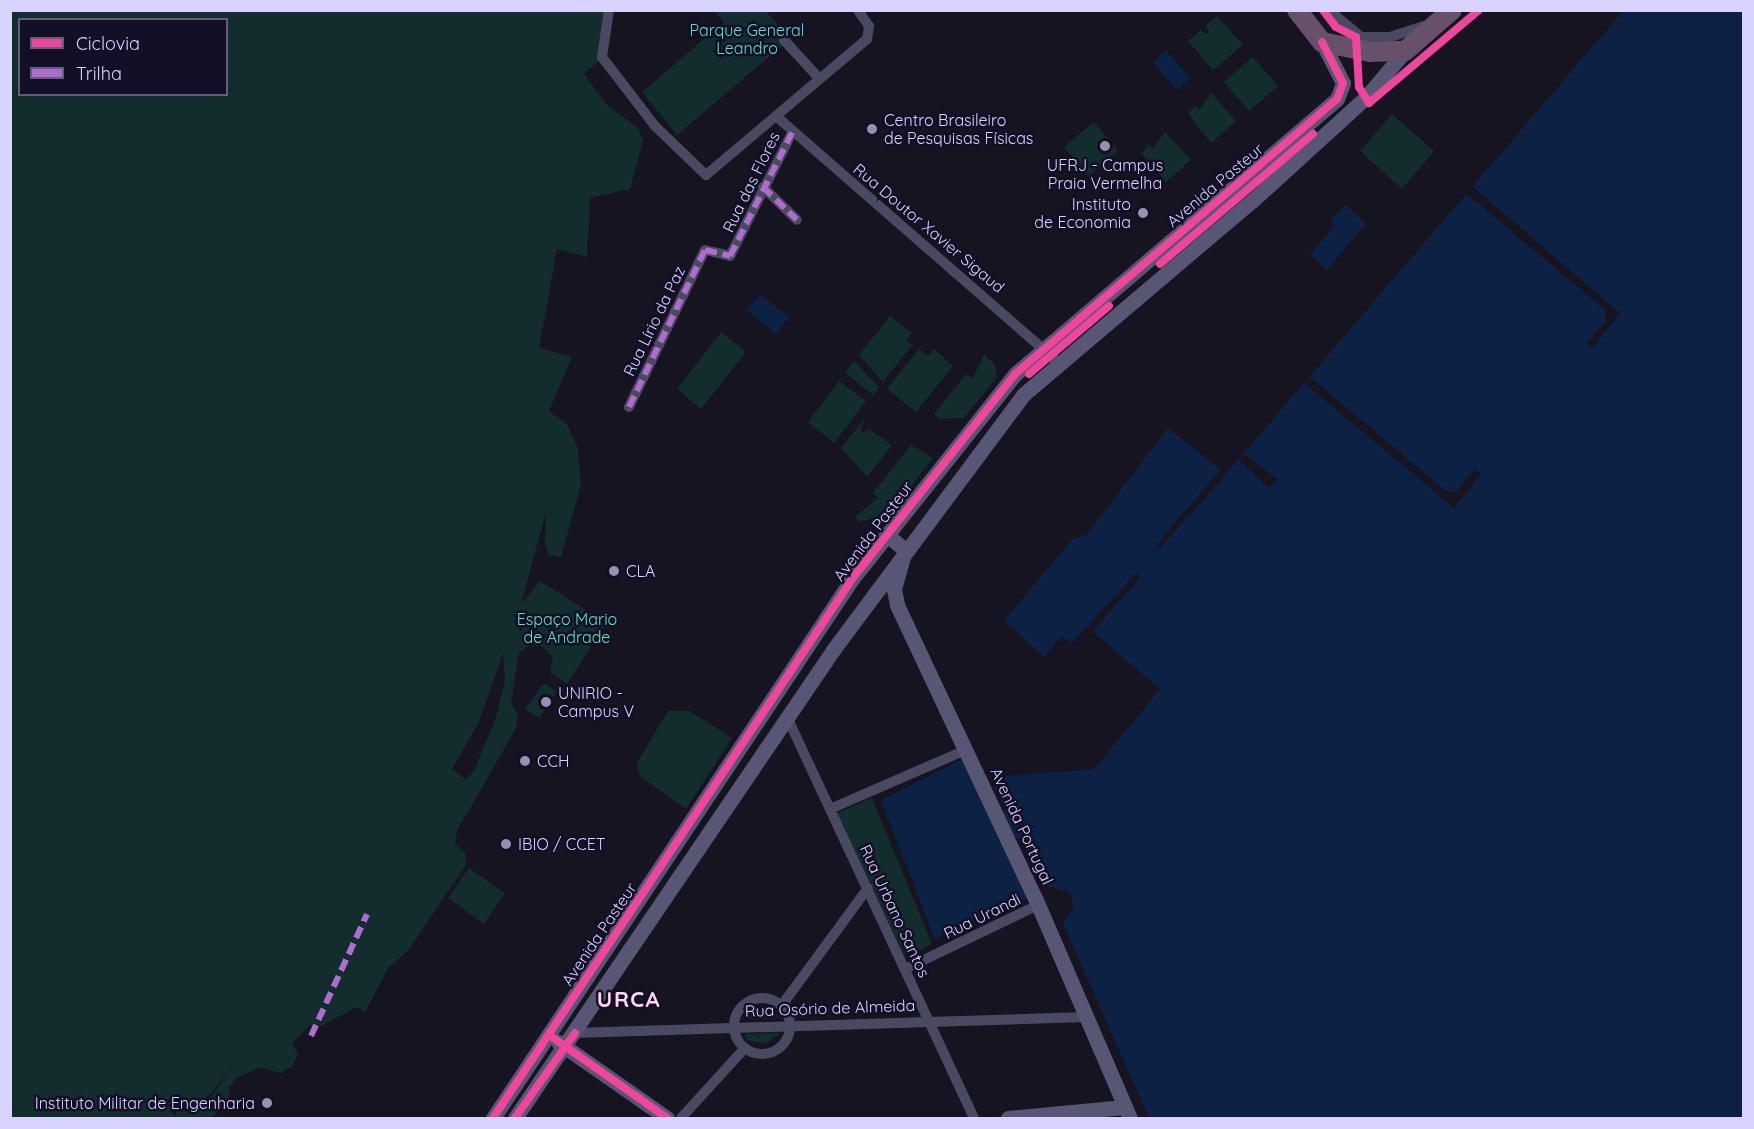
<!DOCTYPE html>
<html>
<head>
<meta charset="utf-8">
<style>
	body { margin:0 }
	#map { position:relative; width:1754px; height:1129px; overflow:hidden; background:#161421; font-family:Quicksand,sans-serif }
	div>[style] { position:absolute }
	.green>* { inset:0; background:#132c2d }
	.water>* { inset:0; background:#0d2144 }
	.pier>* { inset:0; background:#161421 }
	.street>* { height:10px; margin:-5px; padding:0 5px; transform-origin:5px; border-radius:5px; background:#4a4962 }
	.street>.ring { margin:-5px; padding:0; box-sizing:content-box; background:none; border:10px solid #4a4962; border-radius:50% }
	.secondary>* { height:15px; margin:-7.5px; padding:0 7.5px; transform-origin:7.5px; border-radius:7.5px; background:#575674 }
	.highway>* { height:20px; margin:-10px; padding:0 10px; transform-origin:10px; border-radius:10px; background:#67516a }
	.quiet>* { height:6px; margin-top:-3px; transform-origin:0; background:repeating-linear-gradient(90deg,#b06ccc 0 12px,transparent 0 18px) }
	.cycleway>* { height:8px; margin:-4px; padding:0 4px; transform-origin:4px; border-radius:4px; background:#ed469a }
	.dots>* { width:16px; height:16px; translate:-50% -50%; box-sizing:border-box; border:3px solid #130f26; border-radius:50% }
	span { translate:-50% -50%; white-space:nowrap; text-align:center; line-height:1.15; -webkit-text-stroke:5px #130f26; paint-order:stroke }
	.park-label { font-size:16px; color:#5fe0c0 }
	.poi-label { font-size:16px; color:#d9d4ff }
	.left { translate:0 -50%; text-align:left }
	.right { translate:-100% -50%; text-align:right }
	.street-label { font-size:16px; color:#d9d4ff }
	.district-label { font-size:22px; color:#ffd6f0; font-weight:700; letter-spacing:1.5px }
	.frame { position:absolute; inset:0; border:12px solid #d9d4ff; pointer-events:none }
	.legend { position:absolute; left:18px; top:18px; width:210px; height:78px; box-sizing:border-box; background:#130f26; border:2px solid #625e7d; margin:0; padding:8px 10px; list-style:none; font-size:18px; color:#d9d4ff }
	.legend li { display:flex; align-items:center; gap:12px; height:30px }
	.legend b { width:30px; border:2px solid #625e7d }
</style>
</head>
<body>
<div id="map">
	<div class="green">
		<div style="clip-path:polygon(evenodd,10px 11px,607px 11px,603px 57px,584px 74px,607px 105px,638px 128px,643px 140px,630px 189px,590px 198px,587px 257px,557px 249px,539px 348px,572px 357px,549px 411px,567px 424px,578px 448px,581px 485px,561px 557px,549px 555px,545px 544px,546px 512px,521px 604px,540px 581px,606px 623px,567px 684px,550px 672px,553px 657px,542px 646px,530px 645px,519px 653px,511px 704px,518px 715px,516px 728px,457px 831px,455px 844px,465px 852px,466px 865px,408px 951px,389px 967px,365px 1012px,357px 1007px,322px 1026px,310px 1025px,292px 1043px,298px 1054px,293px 1065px,282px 1073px,259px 1068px,237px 1078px,229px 1087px,230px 1100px,211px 1118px,11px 1118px,10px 11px,20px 20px,226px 20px,226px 94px,20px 94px,20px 20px,10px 11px,503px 653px,505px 681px,496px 717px,474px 771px,465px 779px,452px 769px,479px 722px,503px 653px,10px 11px,232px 1066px,204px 1108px,192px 1112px,213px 1091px,232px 1066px)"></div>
		<div style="clip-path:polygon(714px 11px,766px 11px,790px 39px,677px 135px,642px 92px,724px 22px)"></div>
		<div style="clip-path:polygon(1217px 16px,1243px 45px,1213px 70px,1188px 41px,1200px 31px,1210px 34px,1206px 25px)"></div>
		<div style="clip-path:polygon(1253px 57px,1278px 86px,1249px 111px,1224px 82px)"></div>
		<div style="clip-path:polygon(1211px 93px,1236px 121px,1211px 143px,1188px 113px,1195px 106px,1199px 110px)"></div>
		<div style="clip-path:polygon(1392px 114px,1434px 151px,1402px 189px,1360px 151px)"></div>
		<div style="clip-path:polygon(1094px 122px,1118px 150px,1089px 176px,1064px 147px)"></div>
		<div style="clip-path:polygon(1165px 132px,1191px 160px,1166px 182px,1141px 153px,1149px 145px,1153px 149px)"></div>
		<div style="clip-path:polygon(890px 316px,912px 333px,906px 340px,912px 345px,883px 382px,859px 355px)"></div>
		<div style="clip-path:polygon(721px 332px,746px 352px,701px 409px,677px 389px)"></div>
		<div style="clip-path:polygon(919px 349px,928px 356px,934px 349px,953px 366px,916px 412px,887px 389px)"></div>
		<div style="clip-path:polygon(984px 354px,995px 364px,997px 377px,964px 418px,939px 419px,934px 414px,966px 374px,973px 378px)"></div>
		<div style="clip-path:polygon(854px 361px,879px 387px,873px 395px,845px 373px)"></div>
		<div style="clip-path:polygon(839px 381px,866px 401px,834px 443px,808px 422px)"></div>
		<div style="clip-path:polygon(865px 418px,860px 434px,869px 429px,892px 445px,867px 477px,841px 448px)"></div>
		<div style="clip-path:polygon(911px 445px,933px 458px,885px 520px,859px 521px,855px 517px,878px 498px,873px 493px)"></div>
		<div style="clip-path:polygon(544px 683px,557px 692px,539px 718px,525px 709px)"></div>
		<div style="clip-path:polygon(668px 711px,690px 711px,732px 738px,686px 809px,641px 777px,636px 764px)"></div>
		<div style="clip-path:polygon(872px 798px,932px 944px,911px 955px,904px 954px,837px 813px)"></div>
		<div style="clip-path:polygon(469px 868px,505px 893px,484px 924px,448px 898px)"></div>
		<div style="clip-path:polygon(765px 1007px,781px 1018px,746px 1019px,747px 1013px)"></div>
		<div style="clip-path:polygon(781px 1033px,765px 1044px,746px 1040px,745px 1034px)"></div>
	</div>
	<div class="water">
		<div style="clip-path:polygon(1623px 11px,1743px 11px,1743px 1118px,1149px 1118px,1063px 923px,1074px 906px,1069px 892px,1044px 885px,1021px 839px,1008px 837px,1029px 897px,935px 939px,881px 800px,963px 759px,997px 816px,1006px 810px,995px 789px,1005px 776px,1094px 769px,1160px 689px,1087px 627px,1072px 643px,1062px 636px,1044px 657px,1004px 620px,1073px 539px,1087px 534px,1168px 428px,1226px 474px)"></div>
		<div style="clip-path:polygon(1166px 50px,1190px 78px,1177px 90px,1153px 62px)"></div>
		<div style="clip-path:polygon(1345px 204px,1366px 224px,1327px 270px,1310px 254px,1335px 226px,1330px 221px)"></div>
		<div style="clip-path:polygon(760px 294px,789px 317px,776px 334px,747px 310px)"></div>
	</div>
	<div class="pier">
		<div style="clip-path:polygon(1472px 186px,1620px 313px,1593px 348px,1587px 344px,1606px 321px,1605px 310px,1466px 193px)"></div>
		<div style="clip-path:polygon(1310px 377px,1446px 491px,1456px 492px,1475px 469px,1481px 474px,1454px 508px,1304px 383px)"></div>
		<div style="clip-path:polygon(1244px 454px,1277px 479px,1269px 488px,1239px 460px)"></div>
		<div style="clip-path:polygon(1220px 470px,1226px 475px,1157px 551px,1158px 543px)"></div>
		<div style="clip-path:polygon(1137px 572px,1139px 579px,1092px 632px,1087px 627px)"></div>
	</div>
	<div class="street">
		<div style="left:609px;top:10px;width:48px;rotate:98.5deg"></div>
		<div style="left:602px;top:57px;width:87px;rotate:52.5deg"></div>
		<div style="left:655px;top:126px;width:71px;rotate:43.9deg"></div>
		<div style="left:706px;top:175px;width:211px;rotate:-40.2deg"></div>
		<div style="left:867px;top:39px;width:13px;rotate:-81deg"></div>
		<div style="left:869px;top:26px;width:19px;rotate:-125deg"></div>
		<div style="left:1329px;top:10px;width:42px;rotate:40.2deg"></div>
		<div style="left:1361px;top:37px;width:29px"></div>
		<div style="left:1390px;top:37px;width:39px;rotate:-18deg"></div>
		<div style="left:784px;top:40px;width:52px;rotate:47.4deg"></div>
		<div style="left:777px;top:117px;width:374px;rotate:41.1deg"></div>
		<div style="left:763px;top:187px;width:47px;rotate:44.1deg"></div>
		<div style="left:629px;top:407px;width:174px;rotate:-64.2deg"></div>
		<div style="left:705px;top:250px;width:26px;rotate:13deg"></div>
		<div style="left:730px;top:256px;width:140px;rotate:-63.3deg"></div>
		<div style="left:787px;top:717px;width:442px;rotate:65deg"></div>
		<div style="left:830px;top:809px;width:148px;rotate:-23.5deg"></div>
		<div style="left:905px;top:969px;width:148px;rotate:-25.7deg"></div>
		<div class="ring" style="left:734px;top:998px;width:46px;height:46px"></div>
		<div style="left:782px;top:1005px;width:145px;rotate:-53.7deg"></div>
		<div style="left:575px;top:1033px;width:511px;rotate:-1.79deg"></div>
		<div style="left:681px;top:1118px;width:95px;rotate:-47.6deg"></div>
	</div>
	<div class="secondary">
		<div style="left:886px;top:534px;width:25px;rotate:40deg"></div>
		<div style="left:905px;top:550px;width:41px;rotate:105.8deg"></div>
		<div style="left:894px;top:589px;width:16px;rotate:79deg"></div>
		<div style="left:897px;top:605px;width:326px;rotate:64.8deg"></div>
		<div style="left:1036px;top:900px;width:237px;rotate:66.7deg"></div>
		<div style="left:558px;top:1042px;width:133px;rotate:34.9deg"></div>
		<div style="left:493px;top:1118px;width:648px;rotate:-56.33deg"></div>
		<div style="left:852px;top:579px;width:262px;rotate:-51.5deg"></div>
		<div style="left:1015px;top:374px;width:423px;rotate:-40.5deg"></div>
		<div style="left:1337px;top:99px;width:17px;rotate:-69deg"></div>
		<div style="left:1343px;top:83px;width:46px;rotate:-117.1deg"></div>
		<div style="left:515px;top:1118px;width:566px;rotate:-55.8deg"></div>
		<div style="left:833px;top:650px;width:319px;rotate:-53.3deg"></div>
		<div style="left:1024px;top:394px;width:300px;rotate:-40.3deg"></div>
		<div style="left:1253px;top:200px;width:153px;rotate:-42.3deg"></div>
		<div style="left:1366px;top:97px;width:60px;rotate:-49.7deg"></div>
		<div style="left:1008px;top:1118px;width:117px;rotate:-5.4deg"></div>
	</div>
	<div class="highway">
		<div style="left:1297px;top:10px;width:41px;rotate:52deg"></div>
		<div style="left:1322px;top:42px;width:49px;rotate:11.8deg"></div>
		<div style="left:1370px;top:52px;width:35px;rotate:-2deg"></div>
		<div style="left:1405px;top:51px;width:62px;rotate:-41.1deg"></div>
	</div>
	<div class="quiet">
		<div style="left:763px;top:187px;width:47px;rotate:44.1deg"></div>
		<div style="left:629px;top:407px;width:174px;rotate:-64.2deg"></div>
		<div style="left:705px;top:250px;width:26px;rotate:13deg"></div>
		<div style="left:730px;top:256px;width:140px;rotate:-63.3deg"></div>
		<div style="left:311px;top:1036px;width:134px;rotate:-65.3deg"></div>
	</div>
	<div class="cycleway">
		<div style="left:1323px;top:10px;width:21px;rotate:53deg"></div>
		<div style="left:1336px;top:27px;width:22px;rotate:27deg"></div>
		<div style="left:1356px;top:37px;width:50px;rotate:86.6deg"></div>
		<div style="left:1359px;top:87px;width:19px;rotate:58deg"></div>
		<div style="left:1369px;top:103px;width:144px;rotate:-40.2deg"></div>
		<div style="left:1160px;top:264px;width:201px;rotate:-40.4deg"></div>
		<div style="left:1029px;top:374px;width:105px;rotate:-40.4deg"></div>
		<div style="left:549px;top:1035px;width:144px;rotate:35.1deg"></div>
		<div style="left:493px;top:1118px;width:648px;rotate:-56.33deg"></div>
		<div style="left:852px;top:579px;width:262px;rotate:-51.5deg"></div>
		<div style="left:1015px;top:374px;width:423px;rotate:-40.5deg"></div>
		<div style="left:1337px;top:99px;width:17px;rotate:-69deg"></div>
		<div style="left:1343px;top:83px;width:46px;rotate:-117.1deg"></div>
		<div style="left:515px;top:1118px;width:104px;rotate:-54.8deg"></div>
	</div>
	<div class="dots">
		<div style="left:872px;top:129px;background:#9591b1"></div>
		<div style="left:1105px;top:146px;background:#9591b1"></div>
		<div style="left:1143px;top:213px;background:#9591b1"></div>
		<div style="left:614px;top:571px;background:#9591b1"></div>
		<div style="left:546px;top:702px;background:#9591b1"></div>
		<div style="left:525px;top:761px;background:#9591b1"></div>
		<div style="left:506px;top:844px;background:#9591b1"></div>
		<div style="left:267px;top:1103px;background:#9591b1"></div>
	</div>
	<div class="park-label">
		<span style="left:747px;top:39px">Parque General<br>Leandro</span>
		<span style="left:567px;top:628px">Espaço Mario<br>de Andrade</span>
	</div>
	<div class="poi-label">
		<span class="left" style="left:884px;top:129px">Centro Brasileiro<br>de Pesquisas Físicas</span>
		<span style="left:1105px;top:174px">UFRJ - Campus<br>Praia Vermelha</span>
		<span class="right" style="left:1131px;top:213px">Instituto<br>de Economia</span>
		<span class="left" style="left:626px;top:571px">CLA</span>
		<span class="left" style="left:558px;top:702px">UNIRIO -<br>Campus V</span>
		<span class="left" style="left:537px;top:761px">CCH</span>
		<span class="left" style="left:518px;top:844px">IBIO / CCET</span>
		<span class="right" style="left:255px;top:1103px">Instituto Militar de Engenharia</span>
	</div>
	<div class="street-label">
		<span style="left:751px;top:182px;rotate:-64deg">Rua das Flores</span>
		<span style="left:1215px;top:185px;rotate:-40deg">Avenida Pasteur</span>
		<span style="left:929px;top:228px;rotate:40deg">Rua Doutor Xavier Sigaud</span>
		<span style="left:654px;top:321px;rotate:-64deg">Rua Lírio da Paz</span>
		<span style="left:873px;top:531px;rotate:-53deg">Avenida Pasteur</span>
		<span style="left:1022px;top:826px;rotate:65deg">Avenida Portugal</span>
		<span style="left:895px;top:911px;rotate:65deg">Rua Urbano Santos</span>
		<span style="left:982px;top:916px;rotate:-26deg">Rua Urandi</span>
		<span style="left:599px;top:934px;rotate:-56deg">Avenida Pasteur</span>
		<span style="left:830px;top:1008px;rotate:-2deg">Rua Osório de Almeida</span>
	</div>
	<div class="district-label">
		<span style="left:629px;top:1000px">URCA</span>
	</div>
	<div class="frame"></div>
	<ul class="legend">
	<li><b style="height:8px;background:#ed469a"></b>Ciclovia</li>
	<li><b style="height:8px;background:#b06ccc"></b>Trilha</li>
	</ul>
</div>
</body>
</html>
